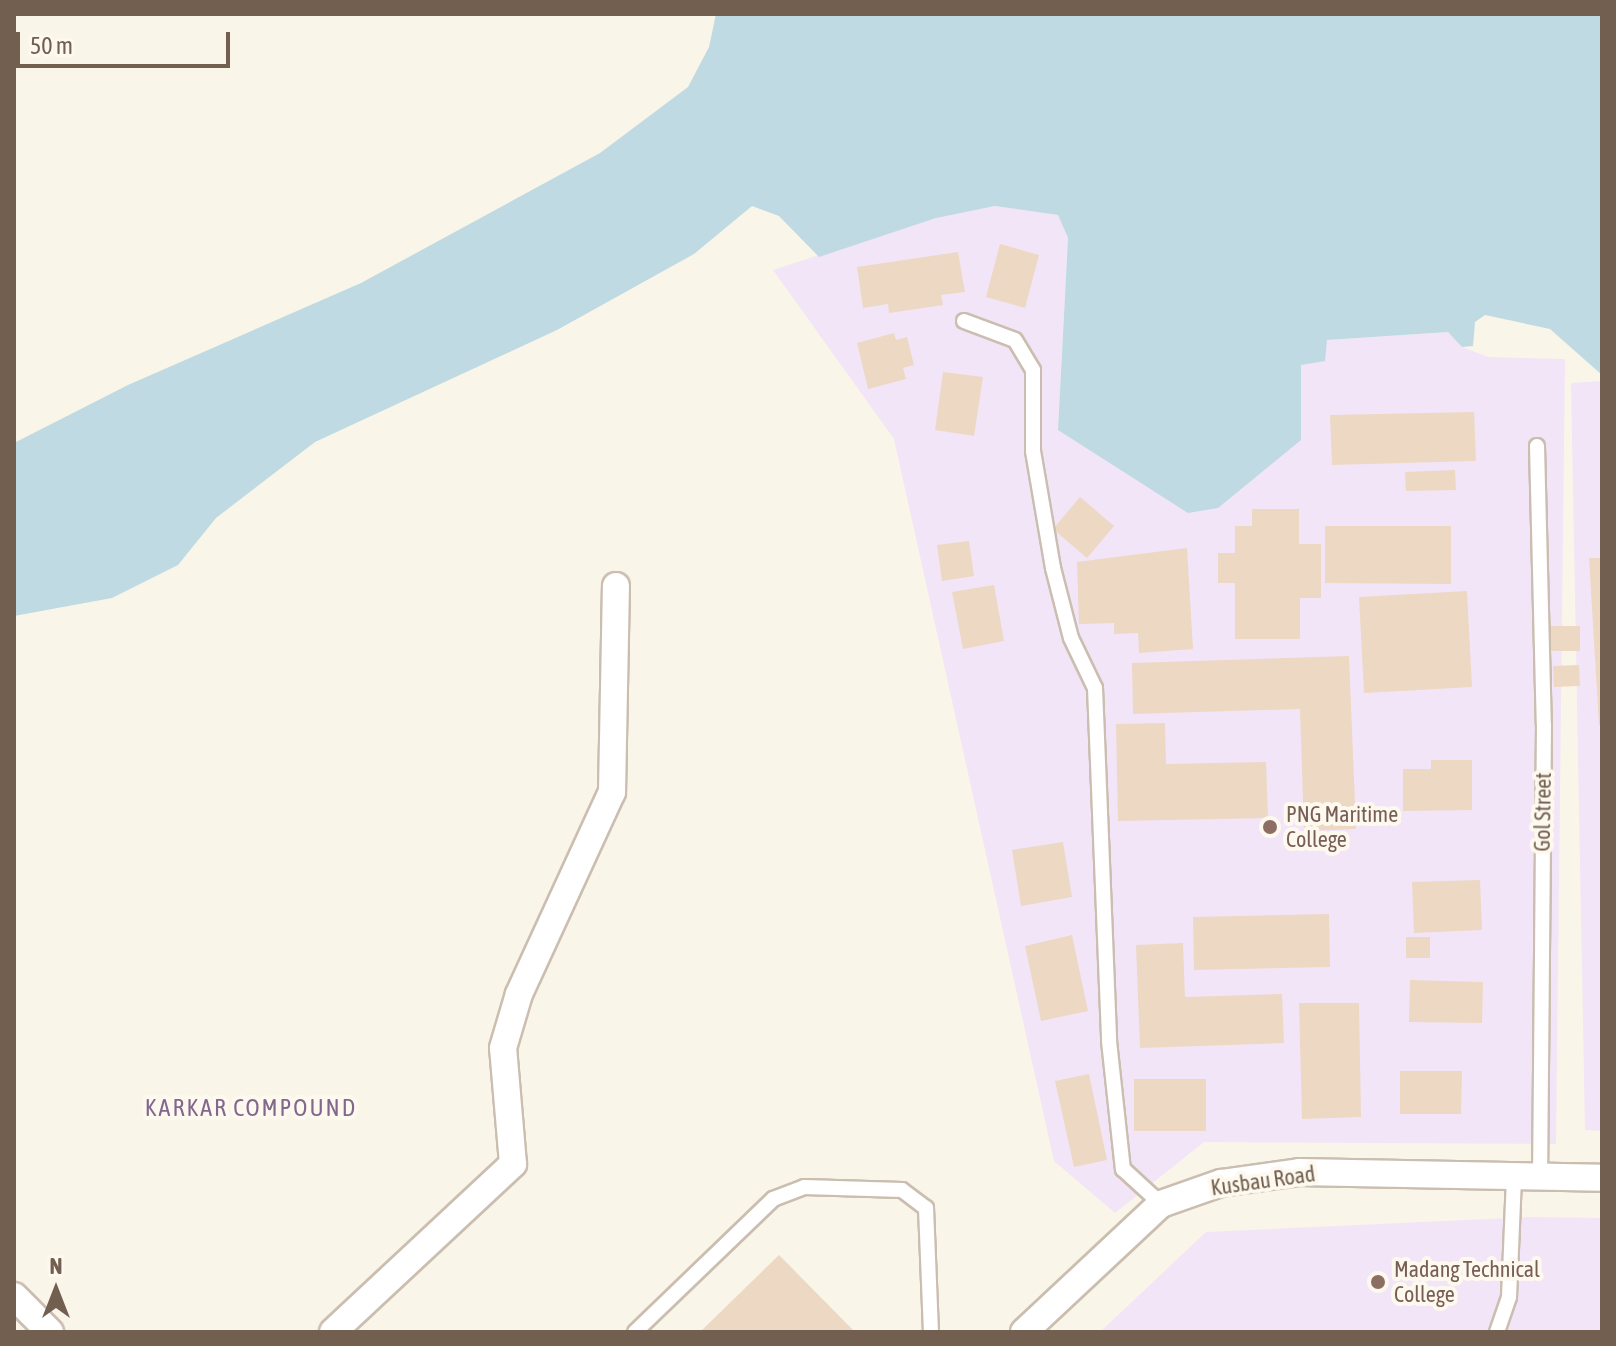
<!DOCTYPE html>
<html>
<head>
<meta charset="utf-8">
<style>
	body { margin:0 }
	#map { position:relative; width:1616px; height:1346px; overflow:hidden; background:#faf5e9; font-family:"Asap Condensed",sans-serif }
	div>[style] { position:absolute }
	.education>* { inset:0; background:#f2e5f7 }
	.water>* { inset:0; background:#bfdae2 }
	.building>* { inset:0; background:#edd8c4 }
	.roads { filter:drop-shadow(2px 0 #cbbeb0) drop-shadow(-2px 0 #cbbeb0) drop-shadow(0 2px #cbbeb0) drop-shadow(0 -2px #cbbeb0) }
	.lane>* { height:14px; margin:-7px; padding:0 7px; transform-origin:7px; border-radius:7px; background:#fff }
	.street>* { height:26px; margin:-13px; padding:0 13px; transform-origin:13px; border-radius:13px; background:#fff }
	.dots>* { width:22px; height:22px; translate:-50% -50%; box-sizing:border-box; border:4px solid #fdf9ef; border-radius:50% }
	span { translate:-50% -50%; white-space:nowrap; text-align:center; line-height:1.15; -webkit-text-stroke:8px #fdf9ef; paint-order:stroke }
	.street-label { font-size:22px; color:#725f4f }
	.education-label { font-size:22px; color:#785e54 }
	.left { translate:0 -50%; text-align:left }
	.neighbourhood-label { font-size:24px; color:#84678d; letter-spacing:2px }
	.frame { position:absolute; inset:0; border:16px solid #725f4f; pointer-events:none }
	.north { position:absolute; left:16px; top:1250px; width:80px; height:80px; -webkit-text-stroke:6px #fdf9ef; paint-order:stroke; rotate:0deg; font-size:22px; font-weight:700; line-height:32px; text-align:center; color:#725f4f }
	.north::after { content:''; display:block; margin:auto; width:28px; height:36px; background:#725f4f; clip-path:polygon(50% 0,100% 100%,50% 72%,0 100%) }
	.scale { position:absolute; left:16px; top:32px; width:214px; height:36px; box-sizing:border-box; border:4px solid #725f4f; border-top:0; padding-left:10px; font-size:24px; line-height:28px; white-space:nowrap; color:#725f4f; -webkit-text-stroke:6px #fdf9ef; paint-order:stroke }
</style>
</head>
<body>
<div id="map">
	<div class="education">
		<div style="clip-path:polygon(996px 206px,1058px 215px,1068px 238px,1058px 430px,1301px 365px,1327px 340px,1448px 332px,1462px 347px,1488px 357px,1565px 359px,1556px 1144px,1204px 1142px,1115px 1213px,1054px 1161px,894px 439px,773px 270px,936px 217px)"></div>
		<div style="clip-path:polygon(1602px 381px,1602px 1131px,1585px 1130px,1571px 383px)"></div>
		<div style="clip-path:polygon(1532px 1217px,1602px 1218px,1602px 1332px,1100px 1332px,1206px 1232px)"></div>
	</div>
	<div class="water">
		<div style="clip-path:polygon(716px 14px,1602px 14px,1602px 375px,1550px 329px,1485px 315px,1475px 322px,1473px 346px,1462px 347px,1448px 332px,1327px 340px,1325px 361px,1301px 365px,1301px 440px,1218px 508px,1188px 513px,1058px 430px,1068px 238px,1058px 215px,995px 206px,936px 218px,819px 257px,779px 216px,752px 206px,694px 254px,557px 330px,315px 442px,216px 518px,178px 565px,112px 598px,14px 616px,14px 443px,128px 385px,361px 283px,600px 153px,688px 87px,709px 47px)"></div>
	</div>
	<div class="building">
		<div style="clip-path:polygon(1000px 244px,1039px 255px,1025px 308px,986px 297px)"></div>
		<div style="clip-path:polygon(958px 252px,965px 292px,941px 295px,943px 305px,889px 313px,888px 304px,863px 308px,857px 267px)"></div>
		<div style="clip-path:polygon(894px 333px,896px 340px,907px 337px,914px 365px,903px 368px,906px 379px,868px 389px,857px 343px)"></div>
		<div style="clip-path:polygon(943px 372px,983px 377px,974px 436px,935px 430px)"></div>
		<div style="clip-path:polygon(1474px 412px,1476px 461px,1332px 465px,1330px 415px)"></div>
		<div style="clip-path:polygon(1455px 470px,1456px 490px,1406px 491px,1405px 472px)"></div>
		<div style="clip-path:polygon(1080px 497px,1114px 526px,1087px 558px,1053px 529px)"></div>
		<div style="clip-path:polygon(1252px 509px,1299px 509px,1299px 544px,1321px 544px,1321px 598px,1300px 598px,1300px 639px,1235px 639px,1235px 583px,1218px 583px,1218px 553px,1235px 553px,1235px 526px,1252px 526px)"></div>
		<div style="clip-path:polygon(1325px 526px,1451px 526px,1451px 584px,1325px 583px)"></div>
		<div style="clip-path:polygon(969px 541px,974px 576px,942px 581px,937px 545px)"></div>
		<div style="clip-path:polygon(1187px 548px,1193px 649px,1139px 653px,1138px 633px,1114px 634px,1114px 623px,1079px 624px,1077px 562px)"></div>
		<div style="clip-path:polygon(1589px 558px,1602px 558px,1602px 725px,1599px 725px)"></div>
		<div style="clip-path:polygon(994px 585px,1004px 641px,963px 649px,952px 592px)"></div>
		<div style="clip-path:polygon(1467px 591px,1472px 687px,1364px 693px,1359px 597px)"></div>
		<div style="clip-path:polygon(1550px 626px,1580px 626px,1580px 651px,1550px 651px)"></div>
		<div style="clip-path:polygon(1349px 656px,1356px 829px,1304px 831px,1300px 709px,1133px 714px,1132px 663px)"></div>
		<div style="clip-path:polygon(1579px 665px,1580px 686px,1554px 687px,1553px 666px)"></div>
		<div style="clip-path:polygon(1165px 723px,1166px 764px,1266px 762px,1268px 818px,1118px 821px,1116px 724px)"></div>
		<div style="clip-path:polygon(1431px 760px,1472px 760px,1472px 810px,1403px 811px,1403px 769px,1431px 769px)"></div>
		<div style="clip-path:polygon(1063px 842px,1072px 897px,1021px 906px,1012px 850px)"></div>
		<div style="clip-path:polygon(1480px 880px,1482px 930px,1414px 933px,1412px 882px)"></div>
		<div style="clip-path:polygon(1329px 914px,1330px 967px,1194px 970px,1193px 917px)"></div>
		<div style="clip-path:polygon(1072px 935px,1088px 1011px,1041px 1021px,1025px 946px)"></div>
		<div style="clip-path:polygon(1406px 937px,1430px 937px,1430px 958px,1406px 958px)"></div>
		<div style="clip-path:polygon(1183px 943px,1185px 997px,1282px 994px,1284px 1043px,1140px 1048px,1136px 945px)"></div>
		<div style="clip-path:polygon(1410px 980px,1483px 982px,1482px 1023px,1409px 1022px)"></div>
		<div style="clip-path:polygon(1299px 1003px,1359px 1003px,1361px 1117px,1302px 1119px)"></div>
		<div style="clip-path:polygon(1400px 1071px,1462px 1071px,1461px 1114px,1400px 1114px)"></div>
		<div style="clip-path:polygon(1089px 1074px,1107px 1160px,1074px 1167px,1055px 1081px)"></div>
		<div style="clip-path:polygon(1134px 1079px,1206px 1079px,1206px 1131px,1134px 1131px)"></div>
		<div style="clip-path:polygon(779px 1255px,855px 1332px,700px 1332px)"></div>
	</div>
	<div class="roads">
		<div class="lane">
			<div style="left:964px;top:321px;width:54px;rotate:20.4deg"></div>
			<div style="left:1015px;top:340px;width:35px;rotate:59deg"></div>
			<div style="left:1033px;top:370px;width:81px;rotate:90deg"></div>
			<div style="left:1033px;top:451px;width:119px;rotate:80.3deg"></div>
			<div style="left:1053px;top:568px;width:72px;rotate:75.6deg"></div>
			<div style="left:1071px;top:638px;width:55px;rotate:64.4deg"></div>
			<div style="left:1095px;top:688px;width:353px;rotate:87.7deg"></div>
			<div style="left:1109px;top:1041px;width:129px;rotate:83.8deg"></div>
			<div style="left:1123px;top:1169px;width:52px;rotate:42.6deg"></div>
			<div style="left:1537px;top:446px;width:279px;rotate:88.6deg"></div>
			<div style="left:1544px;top:725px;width:452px;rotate:90.5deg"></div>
			<div style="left:635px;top:1332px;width:192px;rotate:-43.9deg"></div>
			<div style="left:773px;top:1199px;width:33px;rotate:-21deg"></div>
			<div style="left:804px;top:1187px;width:98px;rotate:1.8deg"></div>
			<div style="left:902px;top:1190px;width:30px;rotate:37deg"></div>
			<div style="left:926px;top:1208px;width:124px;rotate:87.7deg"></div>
			<div style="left:1497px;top:1332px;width:37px;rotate:-71deg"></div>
			<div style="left:1509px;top:1297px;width:119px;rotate:-87.6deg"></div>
		</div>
		<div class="street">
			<div style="left:14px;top:1296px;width:51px;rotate:45deg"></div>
			<div style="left:333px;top:1332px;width:246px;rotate:-43deg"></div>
			<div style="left:513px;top:1164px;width:116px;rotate:-94.9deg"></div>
			<div style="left:503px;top:1048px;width:56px;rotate:-73.5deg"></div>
			<div style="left:519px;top:994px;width:222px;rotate:-65.3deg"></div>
			<div style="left:612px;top:792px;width:206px;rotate:-88.9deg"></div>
			<div style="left:1024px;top:1332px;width:187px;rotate:-43.1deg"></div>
			<div style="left:1161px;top:1204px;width:64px;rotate:-19.3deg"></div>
			<div style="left:1221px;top:1183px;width:79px;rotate:-8deg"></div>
			<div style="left:1299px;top:1172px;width:303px;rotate:1.1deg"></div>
		</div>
	</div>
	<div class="dots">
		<div style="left:1270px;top:827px;background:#8d6e63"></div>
		<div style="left:1378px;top:1282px;background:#8d6e63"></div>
	</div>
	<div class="street-label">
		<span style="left:1543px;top:812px;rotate:-89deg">Gol Street</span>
		<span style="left:1263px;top:1181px;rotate:-8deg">Kusbau Road</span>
	</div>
	<div class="education-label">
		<span class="left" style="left:1286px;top:827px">PNG Maritime<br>College</span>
		<span class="left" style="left:1394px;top:1282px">Madang Technical<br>College</span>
	</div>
	<div class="neighbourhood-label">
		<span style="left:251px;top:1108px">KARKAR COMPOUND</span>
	</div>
	<div class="frame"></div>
	<div class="north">N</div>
	<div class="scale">50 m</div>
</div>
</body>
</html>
